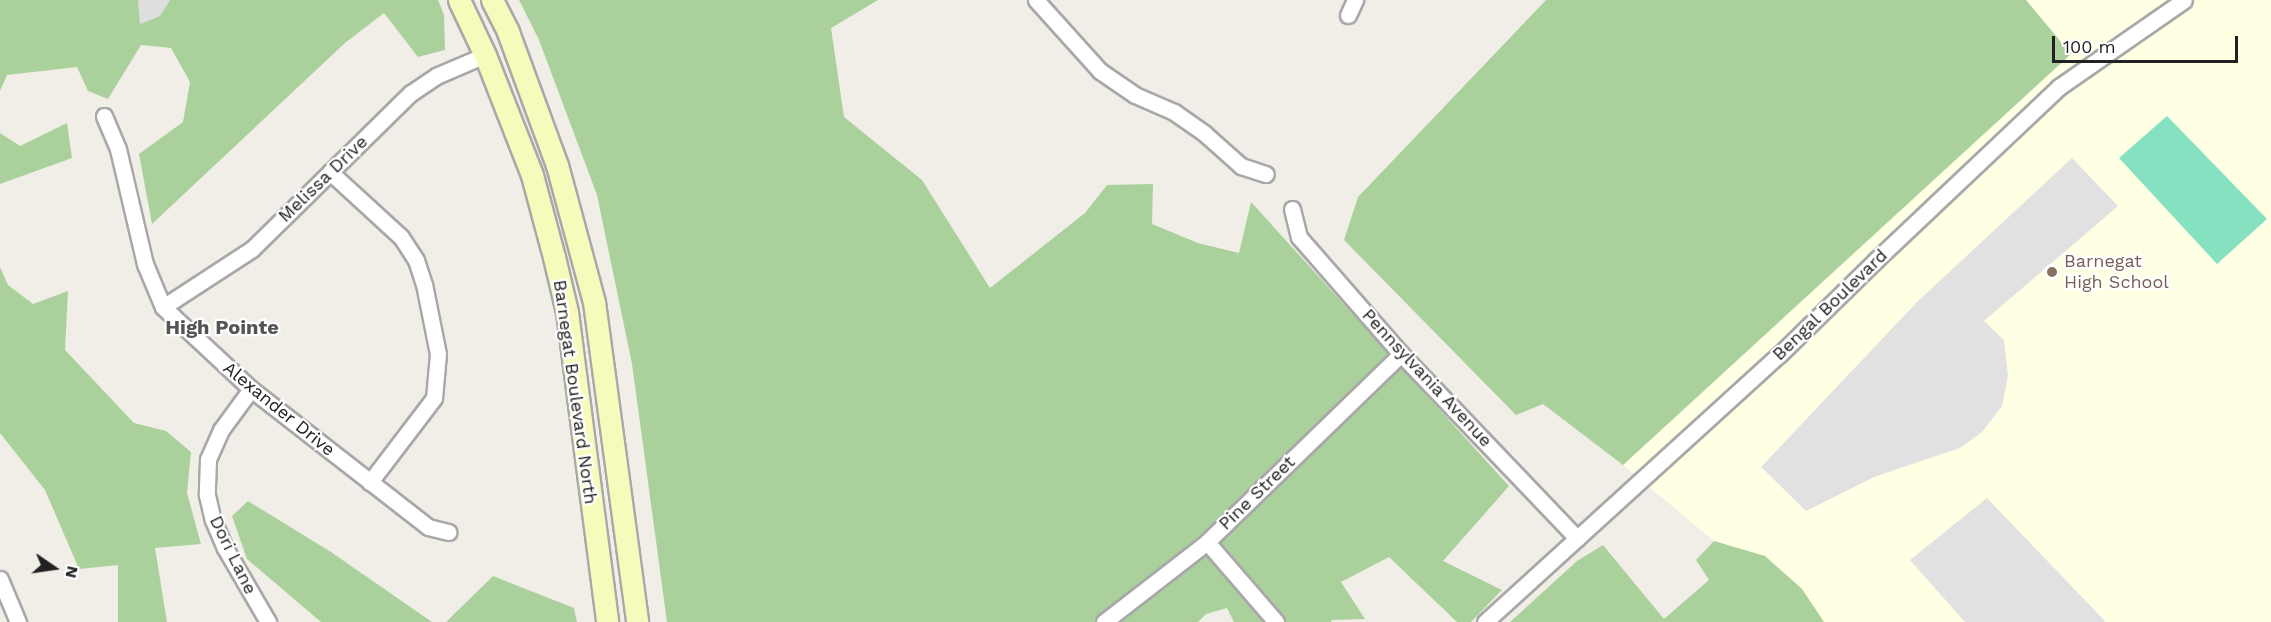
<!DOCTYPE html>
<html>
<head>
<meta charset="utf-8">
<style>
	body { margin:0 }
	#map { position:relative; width:2271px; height:622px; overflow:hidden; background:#f1eee7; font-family:"Work Sans",sans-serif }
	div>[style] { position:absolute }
	.residential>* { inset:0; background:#dfdede }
	.education>* { inset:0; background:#feffe3 }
	.forest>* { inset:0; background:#aad19c }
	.pitch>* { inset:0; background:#85e1c0 }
	.parking>* { inset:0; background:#e1e1e1 }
	.roads { filter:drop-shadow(2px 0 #a8a8a8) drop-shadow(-2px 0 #a8a8a8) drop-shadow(0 2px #a8a8a8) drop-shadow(0 -2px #a8a8a8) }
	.street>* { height:15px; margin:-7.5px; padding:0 7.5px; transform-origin:7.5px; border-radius:7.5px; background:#fff }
	.secondary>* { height:21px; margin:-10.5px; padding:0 10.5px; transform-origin:10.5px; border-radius:10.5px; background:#f6fbbc }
	.dots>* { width:16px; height:16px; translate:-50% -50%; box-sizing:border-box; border:3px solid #fff; border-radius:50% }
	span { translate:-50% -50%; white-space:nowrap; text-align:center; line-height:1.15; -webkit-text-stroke:4.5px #fff; paint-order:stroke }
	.street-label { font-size:18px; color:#212121 }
	.education-label { font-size:18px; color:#785e54 }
	.left { translate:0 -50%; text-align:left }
	.neighbourhood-label { font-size:20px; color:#545454; font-weight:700 }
	.north { position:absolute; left:24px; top:538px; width:60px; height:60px; -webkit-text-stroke:4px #fff; paint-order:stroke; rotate:103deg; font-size:16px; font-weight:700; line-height:24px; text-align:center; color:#212121 }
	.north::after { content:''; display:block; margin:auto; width:21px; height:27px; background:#212121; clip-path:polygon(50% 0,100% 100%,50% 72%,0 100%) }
	.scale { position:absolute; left:2052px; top:36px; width:186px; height:27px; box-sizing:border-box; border:3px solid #212121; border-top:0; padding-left:8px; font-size:18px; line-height:21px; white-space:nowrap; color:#212121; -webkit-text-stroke:4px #fff; paint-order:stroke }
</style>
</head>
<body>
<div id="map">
	<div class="residential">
		<div style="clip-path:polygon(138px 0,170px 0,160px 16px,140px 24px)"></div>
	</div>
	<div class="education">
		<div style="clip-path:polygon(2026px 0,2271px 0,2271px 622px,1824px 622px,1802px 589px,1765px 556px,1714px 541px,1623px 465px,2071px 54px)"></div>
	</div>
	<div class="forest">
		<div style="clip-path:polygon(0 0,138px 0,140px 24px,160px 16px,170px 0,438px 0,444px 15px,445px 50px,418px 57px,384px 13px,345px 43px,152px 224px,139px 154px,183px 122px,190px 82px,171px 48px,141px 45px,108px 99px,88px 91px,77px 67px,7px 75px,0 91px)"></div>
		<div style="clip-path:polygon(519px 0,878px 0,831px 28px,844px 117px,922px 180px,990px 288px,1085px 213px,1107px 185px,1153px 184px,1152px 224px,1198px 243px,1239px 253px,1251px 202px,1509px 486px,1443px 561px,1502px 590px,1471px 622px,1457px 622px,1389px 557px,1341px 582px,1365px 619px,1332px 620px,1331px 622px,1234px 622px,1227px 608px,1206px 614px,1198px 622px,667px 622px,632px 364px,597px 195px,539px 40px)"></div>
		<div style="clip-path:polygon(1546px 0,2026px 0,2071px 54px,1623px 465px,1543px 404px,1516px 415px,1344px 240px,1358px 197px)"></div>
		<div style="clip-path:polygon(67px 123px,72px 158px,0 184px,0 133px,20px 146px)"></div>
		<div style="clip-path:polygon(0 267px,8px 285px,33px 304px,68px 291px,65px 350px,134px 423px,166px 431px,191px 452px,187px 493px,201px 544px,155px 548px,167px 622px,118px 622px,118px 565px,79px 569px,45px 490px,0 433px)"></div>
		<div style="clip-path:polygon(248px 501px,331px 552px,432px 622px,321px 622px,247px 559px,232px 516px)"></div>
		<div style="clip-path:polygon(1714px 541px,1765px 556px,1802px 589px,1824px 622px,1510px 622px,1577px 561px,1603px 545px,1664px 619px,1709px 580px,1696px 560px)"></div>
		<div style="clip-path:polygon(493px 576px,574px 608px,577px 622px,446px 622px)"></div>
	</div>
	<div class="pitch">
		<div style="clip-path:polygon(2167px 116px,2267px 219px,2217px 264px,2119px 158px)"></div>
	</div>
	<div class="parking">
		<div style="clip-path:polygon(2072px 158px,2118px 206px,1984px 321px,2004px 340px,2008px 376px,2002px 406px,1982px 432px,1960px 448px,1874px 477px,1806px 511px,1761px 467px,1917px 302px)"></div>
		<div style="clip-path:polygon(1987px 498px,2105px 621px,2104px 622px,1965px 622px,1910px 560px)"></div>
	</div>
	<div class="roads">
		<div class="street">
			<div style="left:1036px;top:0;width:96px;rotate:48deg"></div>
			<div style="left:1100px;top:71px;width:42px;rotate:34.4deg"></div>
			<div style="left:1135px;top:95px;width:43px;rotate:23.6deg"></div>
			<div style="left:1174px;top:112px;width:37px;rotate:35deg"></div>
			<div style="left:1204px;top:133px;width:50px;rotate:41.7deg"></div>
			<div style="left:1241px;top:166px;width:26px;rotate:18deg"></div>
			<div style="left:1348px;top:15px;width:17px;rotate:-65deg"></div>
			<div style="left:104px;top:116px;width:36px;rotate:67deg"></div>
			<div style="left:118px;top:149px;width:118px;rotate:76.8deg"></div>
			<div style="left:145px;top:264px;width:47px;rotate:67.3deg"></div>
			<div style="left:163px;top:307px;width:120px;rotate:43deg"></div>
			<div style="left:251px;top:389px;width:224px;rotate:37.9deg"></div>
			<div style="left:428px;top:527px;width:21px;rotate:14deg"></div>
			<div style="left:330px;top:172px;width:96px;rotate:42.5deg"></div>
			<div style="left:401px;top:237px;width:27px;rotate:57deg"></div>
			<div style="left:416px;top:260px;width:25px;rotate:72deg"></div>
			<div style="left:424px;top:284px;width:71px;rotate:78.7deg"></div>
			<div style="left:438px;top:354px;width:44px;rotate:95.2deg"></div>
			<div style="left:434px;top:398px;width:106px;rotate:127.3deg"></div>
			<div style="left:1292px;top:209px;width:29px;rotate:76deg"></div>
			<div style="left:1299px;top:237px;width:155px;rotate:48.9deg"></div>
			<div style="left:1401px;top:354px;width:255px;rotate:46.3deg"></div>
			<div style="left:163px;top:307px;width:106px;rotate:-33.1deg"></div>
			<div style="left:252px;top:249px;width:223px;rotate:-44.5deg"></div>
			<div style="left:411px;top:93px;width:30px;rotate:-34deg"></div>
			<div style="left:436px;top:76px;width:53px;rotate:-23.2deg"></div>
			<div style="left:251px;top:389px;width:51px;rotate:126.2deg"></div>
			<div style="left:221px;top:430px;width:32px;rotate:114deg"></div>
			<div style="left:208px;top:459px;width:36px;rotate:92deg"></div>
			<div style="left:207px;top:495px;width:26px;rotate:77deg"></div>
			<div style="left:213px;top:520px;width:30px;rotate:67deg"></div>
			<div style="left:225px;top:548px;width:86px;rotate:59.8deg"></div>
			<div style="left:1207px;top:542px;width:106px;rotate:49.2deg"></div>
			<div style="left:0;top:579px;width:47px;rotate:67.3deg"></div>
			<div style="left:1104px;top:622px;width:130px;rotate:-37.8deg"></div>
			<div style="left:1207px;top:542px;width:270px;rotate:-44.1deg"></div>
			<div style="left:1485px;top:622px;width:399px;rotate:-42.3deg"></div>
			<div style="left:1780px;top:354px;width:134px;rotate:-44.4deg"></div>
			<div style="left:1876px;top:260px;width:252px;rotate:-43.4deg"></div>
			<div style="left:2059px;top:87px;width:152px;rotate:-34.8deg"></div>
		</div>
		<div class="secondary">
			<div style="left:459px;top:0;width:61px;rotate:64.7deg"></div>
			<div style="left:485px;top:55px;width:129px;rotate:68.6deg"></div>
			<div style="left:532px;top:175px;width:85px;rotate:75deg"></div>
			<div style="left:554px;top:257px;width:57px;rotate:76.7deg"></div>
			<div style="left:567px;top:312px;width:313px;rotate:82.6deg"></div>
			<div style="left:492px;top:0;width:36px;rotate:63deg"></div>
			<div style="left:508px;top:32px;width:142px;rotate:69.8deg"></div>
			<div style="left:557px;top:165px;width:142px;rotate:74.9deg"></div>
			<div style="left:594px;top:302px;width:323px;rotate:82.3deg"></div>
		</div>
	</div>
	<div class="dots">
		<div style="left:2052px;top:272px;background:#8d6e63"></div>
	</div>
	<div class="street-label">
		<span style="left:323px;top:179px;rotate:-44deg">Melissa Drive</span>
		<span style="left:1830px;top:305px;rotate:-44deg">Bengal Boulevard</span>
		<span style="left:1427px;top:378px;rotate:47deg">Pennsylvania Avenue</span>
		<span style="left:575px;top:392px;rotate:82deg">Barnegat Boulevard North</span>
		<span style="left:279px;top:409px;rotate:39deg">Alexander Drive</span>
		<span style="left:1257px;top:493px;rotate:-44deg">Pine Street</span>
		<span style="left:233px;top:555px;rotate:64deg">Dori Lane</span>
	</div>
	<div class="education-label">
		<span class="left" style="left:2064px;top:272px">Barnegat<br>High School</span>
	</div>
	<div class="neighbourhood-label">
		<span style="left:222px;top:327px">High Pointe</span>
	</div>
	<div class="north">N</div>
	<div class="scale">100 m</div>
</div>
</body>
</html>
